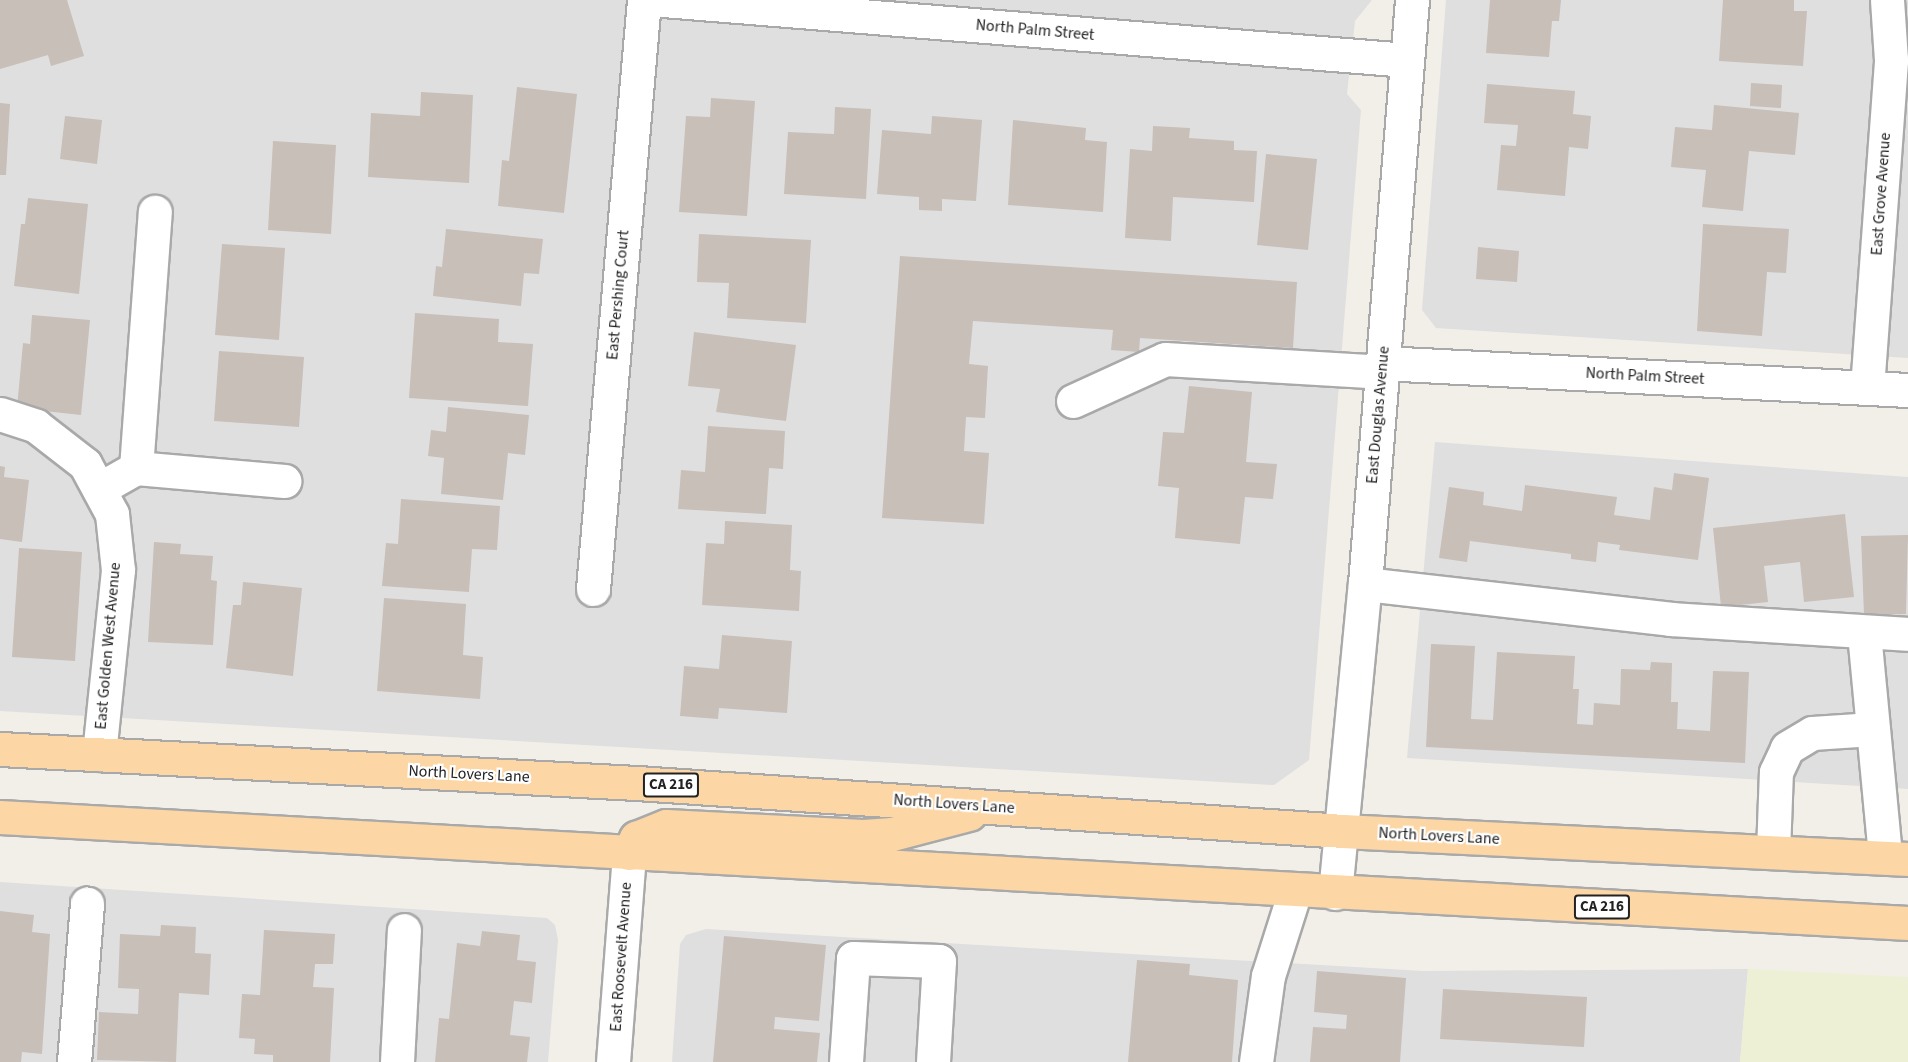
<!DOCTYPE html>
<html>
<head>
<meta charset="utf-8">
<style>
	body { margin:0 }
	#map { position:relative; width:1908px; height:1062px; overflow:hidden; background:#f2efe9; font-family:"Source Sans 3",sans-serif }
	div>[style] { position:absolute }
	.residential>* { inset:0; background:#e0dfdf }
	.farmland>* { inset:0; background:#eef0d5 }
	.building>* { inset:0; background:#c7bfb8 }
	.roads { filter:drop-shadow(2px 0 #a9a9a9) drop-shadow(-2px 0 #a9a9a9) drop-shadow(0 2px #a9a9a9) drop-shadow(0 -2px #a9a9a9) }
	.minor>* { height:33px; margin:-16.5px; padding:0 16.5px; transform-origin:16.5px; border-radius:16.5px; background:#fff }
	.major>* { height:33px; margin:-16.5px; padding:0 16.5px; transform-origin:16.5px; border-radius:16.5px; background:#fcd6a4 }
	span { translate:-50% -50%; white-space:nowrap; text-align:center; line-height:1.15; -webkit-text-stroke:4.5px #fff; paint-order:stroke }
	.shield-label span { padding:2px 4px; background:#fff; border:2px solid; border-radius:4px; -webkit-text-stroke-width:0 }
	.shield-label { font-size:15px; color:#222; font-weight:700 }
	.street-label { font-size:16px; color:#222 }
</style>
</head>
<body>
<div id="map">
	<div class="residential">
		<div style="clip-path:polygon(0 0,1372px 0,1355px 21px,1347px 94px,1361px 110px,1309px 760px,1274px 785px,0 711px)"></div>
		<div style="clip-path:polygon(1446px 0,1908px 0,1908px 358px,1436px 328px,1422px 310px)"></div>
		<div style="clip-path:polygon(1435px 442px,1908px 477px,1908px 789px,1407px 758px)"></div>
		<div style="clip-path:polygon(0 882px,547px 918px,555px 925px,558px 940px,548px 1062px,0 1062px)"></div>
		<div style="clip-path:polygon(706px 929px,1423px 971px,1748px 969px,1740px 1062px,672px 1062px,680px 944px,686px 935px)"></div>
	</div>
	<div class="farmland">
		<div style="clip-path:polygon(1748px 969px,1908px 977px,1908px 1062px,1740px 1062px)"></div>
	</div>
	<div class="building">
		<div style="clip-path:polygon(0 0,67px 0,84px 56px,51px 66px,48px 55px,0 69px)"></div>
		<div style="clip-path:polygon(1490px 0,1561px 0,1559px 21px,1552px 21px,1549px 57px,1486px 53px)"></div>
		<div style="clip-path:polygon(1723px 0,1794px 0,1794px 11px,1807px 11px,1803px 66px,1719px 61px)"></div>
		<div style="clip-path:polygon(1751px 83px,1782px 85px,1781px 108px,1750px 106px)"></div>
		<div style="clip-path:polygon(1487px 84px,1575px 91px,1573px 114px,1591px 116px,1588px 149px,1569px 147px,1565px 196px,1497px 190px,1501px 145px,1516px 146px,1518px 125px,1484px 123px)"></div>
		<div style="clip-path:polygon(517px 87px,577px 94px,564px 213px,498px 206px,502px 160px,509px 161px)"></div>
		<div style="clip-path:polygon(421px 92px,473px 95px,469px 183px,368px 177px,371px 113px,420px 116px)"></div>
		<div style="clip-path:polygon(711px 98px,755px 101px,747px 216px,679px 212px,686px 116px,710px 117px)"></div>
		<div style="clip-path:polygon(0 103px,10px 104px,6px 175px,0 175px)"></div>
		<div style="clip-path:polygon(1714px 105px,1799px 113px,1795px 155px,1749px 151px,1743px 211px,1702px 207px,1706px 170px,1671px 167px,1675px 127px,1712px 130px)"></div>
		<div style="clip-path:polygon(835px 107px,871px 109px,866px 199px,784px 194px,788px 132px,834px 134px)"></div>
		<div style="clip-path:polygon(65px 116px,102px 120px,97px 164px,60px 159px)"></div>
		<div style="clip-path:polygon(932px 116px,982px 120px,976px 201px,942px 199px,942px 211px,919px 210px,919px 197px,877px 194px,882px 130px,931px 134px)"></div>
		<div style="clip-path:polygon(1013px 120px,1086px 128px,1085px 140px,1107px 142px,1103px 212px,1008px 205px)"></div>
		<div style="clip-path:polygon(1153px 126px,1190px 128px,1189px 138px,1234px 141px,1234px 150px,1257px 151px,1254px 202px,1173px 197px,1171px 241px,1125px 238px,1130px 149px,1152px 151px)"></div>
		<div style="clip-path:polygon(273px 141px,336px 145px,331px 234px,268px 230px)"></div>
		<div style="clip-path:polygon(1266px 154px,1317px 159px,1308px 250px,1257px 245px)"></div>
		<div style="clip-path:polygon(28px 198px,88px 204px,79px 294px,14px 286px,21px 224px,25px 224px)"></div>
		<div style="clip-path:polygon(1703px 224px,1789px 229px,1786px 273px,1767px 272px,1762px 336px,1697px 331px)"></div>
		<div style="clip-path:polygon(446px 229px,543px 239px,539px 274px,524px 273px,521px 306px,433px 296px,436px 266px,442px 267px)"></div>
		<div style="clip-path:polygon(699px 234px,811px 240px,806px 323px,727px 318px,729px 283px,697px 282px)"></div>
		<div style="clip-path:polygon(222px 244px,285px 248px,279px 340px,215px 335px)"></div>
		<div style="clip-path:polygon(1478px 247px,1519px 251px,1517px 282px,1476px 279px)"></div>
		<div style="clip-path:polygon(900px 256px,1297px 282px,1293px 348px,1140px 338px,1139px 352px,1111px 350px,1113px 330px,973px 321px,969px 364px,988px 366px,985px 418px,966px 417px,964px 451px,989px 453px,984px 524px,882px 518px)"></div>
		<div style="clip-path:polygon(415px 313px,499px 319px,498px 342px,533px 344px,528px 406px,409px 398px)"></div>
		<div style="clip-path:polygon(32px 315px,90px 320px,81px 415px,17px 408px,23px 343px,30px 344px)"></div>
		<div style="clip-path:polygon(694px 332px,796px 345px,786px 421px,716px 412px,720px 389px,688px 386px)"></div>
		<div style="clip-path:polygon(219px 351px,304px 357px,299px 427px,214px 421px)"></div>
		<div style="clip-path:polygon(1189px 386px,1252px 392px,1246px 462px,1277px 464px,1273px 499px,1245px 497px,1240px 544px,1175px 538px,1179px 488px,1158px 486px,1163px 432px,1184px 433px)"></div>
		<div style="clip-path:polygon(448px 407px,529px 415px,525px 455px,508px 453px,503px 500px,441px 494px,444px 458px,428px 456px,431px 430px,446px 432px)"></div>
		<div style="clip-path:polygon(708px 426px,785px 431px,783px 469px,769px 468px,766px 514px,678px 509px,681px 470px,705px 472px)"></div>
		<div style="clip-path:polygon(0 466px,5px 467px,4px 477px,29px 480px,22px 542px,0 539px)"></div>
		<div style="clip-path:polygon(1674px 473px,1709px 478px,1698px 560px,1619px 550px,1620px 545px,1598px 542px,1596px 562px,1571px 559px,1571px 554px,1470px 541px,1467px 562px,1439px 558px,1449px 487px,1484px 492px,1483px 505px,1522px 511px,1525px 485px,1617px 497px,1614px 515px,1650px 520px,1654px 487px,1672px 490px)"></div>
		<div style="clip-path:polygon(401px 499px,500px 506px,497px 550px,472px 549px,469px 592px,382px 586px,386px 543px,398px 544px)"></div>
		<div style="clip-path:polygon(1845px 514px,1854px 597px,1804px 602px,1800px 562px,1764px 566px,1768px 602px,1721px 607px,1713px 528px)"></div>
		<div style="clip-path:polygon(725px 521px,792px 525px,790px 570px,801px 571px,799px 611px,702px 605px,706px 543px,724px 544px)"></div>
		<div style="clip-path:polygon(1908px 535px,1906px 614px,1864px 615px,1861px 536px)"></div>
		<div style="clip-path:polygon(154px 542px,181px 544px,180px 554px,213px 556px,211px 580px,217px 581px,213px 645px,148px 642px)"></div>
		<div style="clip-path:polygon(19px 548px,82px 552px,75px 661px,12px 657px)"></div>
		<div style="clip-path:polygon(243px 582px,302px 588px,293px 676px,226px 668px,233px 605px,241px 605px)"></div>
		<div style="clip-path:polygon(384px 598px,466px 604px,463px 655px,483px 657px,480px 699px,377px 691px)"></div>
		<div style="clip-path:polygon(722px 635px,792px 641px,787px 713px,719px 708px,718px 719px,680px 716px,684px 666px,719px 669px)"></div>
		<div style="clip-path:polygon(1431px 644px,1475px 646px,1471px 719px,1493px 720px,1497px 652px,1575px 656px,1573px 689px,1579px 689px,1577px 724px,1593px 725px,1594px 703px,1620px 705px,1621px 669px,1650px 670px,1651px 662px,1672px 663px,1671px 702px,1678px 702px,1677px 729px,1710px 731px,1713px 671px,1749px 672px,1745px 763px,1426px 747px)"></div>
		<div style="clip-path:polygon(0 911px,34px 915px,32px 932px,50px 934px,42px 1054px,22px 1052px,21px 1062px,0 1062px)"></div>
		<div style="clip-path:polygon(161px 925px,196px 927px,195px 953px,211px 954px,209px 995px,179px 993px,176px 1062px,97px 1060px,99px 1012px,138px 1014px,139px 989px,118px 988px,120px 934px,160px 936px)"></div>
		<div style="clip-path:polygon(264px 930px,335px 934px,333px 964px,315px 964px,313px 987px,334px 988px,330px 1062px,273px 1062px,273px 1055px,254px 1054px,255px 1039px,239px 1038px,242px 994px,260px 995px)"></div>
		<div style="clip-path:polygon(482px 931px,520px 935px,517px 960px,536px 962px,532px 1003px,514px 1001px,510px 1035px,530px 1037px,527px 1062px,435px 1062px,439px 1018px,449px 1019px,457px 943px,480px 946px)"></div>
		<div style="clip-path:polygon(724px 936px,826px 945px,819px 1021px,775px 1017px,774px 1029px,820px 1033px,817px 1062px,713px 1062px)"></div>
		<div style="clip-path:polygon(1137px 960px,1190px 964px,1189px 975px,1238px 980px,1232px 1062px,1128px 1062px)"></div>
		<div style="clip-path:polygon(1317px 971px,1406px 978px,1400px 1062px,1310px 1062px,1313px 1027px,1346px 1029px,1347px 1015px,1314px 1012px)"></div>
		<div style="clip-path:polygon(1443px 989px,1587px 997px,1584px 1047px,1440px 1039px)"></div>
	</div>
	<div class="roads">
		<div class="minor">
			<div style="left:663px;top:0;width:746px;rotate:4.61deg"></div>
			<div style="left:1382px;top:363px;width:527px;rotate:2.94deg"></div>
			<div style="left:1867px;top:388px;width:329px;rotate:-85.8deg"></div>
			<div style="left:1891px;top:60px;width:60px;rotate:-93.8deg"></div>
			<div style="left:1073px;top:401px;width:101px;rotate:-24.5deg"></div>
			<div style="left:1165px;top:359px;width:216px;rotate:3.4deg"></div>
			<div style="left:0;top:414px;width:38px;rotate:18deg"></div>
			<div style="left:36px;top:426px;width:62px;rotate:37.8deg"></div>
			<div style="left:85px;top:464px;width:57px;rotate:61.6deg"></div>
			<div style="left:112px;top:514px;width:56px;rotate:83.9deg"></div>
			<div style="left:118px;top:570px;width:185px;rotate:95.9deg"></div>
			<div style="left:136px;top:468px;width:149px;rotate:5deg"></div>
			<div style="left:99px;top:489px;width:43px;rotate:-29.6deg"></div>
			<div style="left:136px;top:468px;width:257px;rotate:-85.8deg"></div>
			<div style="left:1365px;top:584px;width:308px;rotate:6.5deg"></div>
			<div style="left:1671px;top:619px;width:237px;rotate:3.6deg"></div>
			<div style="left:593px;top:589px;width:591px;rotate:-85.05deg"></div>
			<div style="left:1864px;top:633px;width:225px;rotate:84.6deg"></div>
			<div style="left:1773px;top:852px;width:80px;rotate:-87.9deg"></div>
			<div style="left:1776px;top:772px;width:26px;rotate:-65deg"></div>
			<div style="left:1787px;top:748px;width:29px;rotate:-31deg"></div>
			<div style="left:1812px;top:733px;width:61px;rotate:-3.8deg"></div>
			<div style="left:1335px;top:893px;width:310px;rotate:-84.5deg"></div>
			<div style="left:1365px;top:584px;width:586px;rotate:-85.4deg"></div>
			<div style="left:74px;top:1062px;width:159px;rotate:-85.3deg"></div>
			<div style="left:397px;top:1062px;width:132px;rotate:-87deg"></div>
			<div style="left:613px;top:1062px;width:210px;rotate:-85.6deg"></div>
			<div style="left:846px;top:1062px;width:104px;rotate:-86.1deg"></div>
			<div style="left:853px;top:958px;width:86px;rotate:2deg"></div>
			<div style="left:939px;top:961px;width:101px;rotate:93.4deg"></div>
			<div style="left:1256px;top:1062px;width:87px;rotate:-82.1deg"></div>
			<div style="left:1268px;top:976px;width:89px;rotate:-72.4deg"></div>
		</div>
		<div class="major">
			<div style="left:0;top:749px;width:638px;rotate:3.06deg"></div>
			<div style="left:637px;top:783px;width:707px;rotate:3.89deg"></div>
			<div style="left:1342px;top:831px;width:567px;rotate:2.83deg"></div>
			<div style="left:0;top:817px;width:1911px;rotate:3.18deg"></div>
			<div style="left:629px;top:853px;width:17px;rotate:-65deg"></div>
			<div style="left:636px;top:838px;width:32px;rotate:-22deg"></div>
			<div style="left:666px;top:826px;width:197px;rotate:2.9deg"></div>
			<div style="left:863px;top:836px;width:29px;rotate:-4deg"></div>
			<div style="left:892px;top:834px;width:80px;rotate:-14.6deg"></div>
		</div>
	</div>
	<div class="shield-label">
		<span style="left:671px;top:785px">CA 216</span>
		<span style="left:1602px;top:907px">CA 216</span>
	</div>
	<div class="street-label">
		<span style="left:1035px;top:30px;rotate:5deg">North Palm Street</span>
		<span style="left:1881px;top:194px;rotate:-86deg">East Grove Avenue</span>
		<span style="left:618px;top:295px;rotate:-85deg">East Pershing Court</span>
		<span style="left:1645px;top:376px;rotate:3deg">North Palm Street</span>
		<span style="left:1378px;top:415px;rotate:-85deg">East Douglas Avenue</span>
		<span style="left:108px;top:646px;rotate:-85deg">East Golden West Avenue</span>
		<span style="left:469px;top:774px;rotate:3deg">North Lovers Lane</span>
		<span style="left:954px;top:804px;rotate:4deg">North Lovers Lane</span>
		<span style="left:1439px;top:836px;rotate:3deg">North Lovers Lane</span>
		<span style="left:621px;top:957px;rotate:-86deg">East Roosevelt Avenue</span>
	</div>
</div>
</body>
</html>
